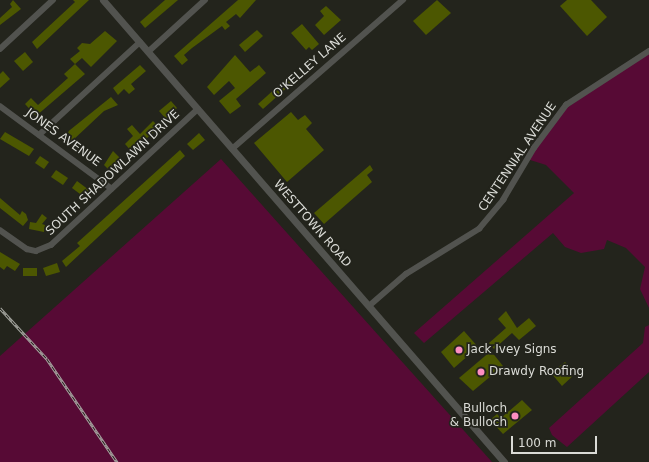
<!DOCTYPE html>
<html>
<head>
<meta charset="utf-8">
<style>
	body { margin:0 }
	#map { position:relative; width:649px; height:462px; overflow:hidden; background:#23241c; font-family:"DejaVu Sans",sans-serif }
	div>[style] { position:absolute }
	.green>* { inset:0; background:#570a35 }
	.building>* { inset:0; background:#4c5701 }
	.minor>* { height:5.5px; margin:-2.75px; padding:0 2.75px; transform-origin:2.75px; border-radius:2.75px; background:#52534f }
	.tertiary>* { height:7px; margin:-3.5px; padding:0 3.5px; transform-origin:3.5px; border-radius:3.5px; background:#52534f }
	.rail>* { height:3px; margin-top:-1.5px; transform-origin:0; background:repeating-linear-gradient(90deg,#23241c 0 4.5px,#a6a7a1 0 9px); box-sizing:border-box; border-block:1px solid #a6a7a1 }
	.dots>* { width:11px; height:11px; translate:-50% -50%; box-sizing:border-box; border:2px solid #23241c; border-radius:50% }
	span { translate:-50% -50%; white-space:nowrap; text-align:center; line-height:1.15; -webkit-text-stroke:3.5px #23241c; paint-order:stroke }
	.street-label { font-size:12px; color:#dadbd6 }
	.poi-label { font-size:12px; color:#dadbd6 }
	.left { translate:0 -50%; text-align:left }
	.right { translate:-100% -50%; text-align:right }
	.scale { position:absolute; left:511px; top:436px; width:86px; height:18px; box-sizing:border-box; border:2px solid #dadbd6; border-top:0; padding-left:5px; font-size:12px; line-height:14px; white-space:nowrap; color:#dadbd6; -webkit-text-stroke:3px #23241c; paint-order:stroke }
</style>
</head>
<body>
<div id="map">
	<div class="green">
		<div style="clip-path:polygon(649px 51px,649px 308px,640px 289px,645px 267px,626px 248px,607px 240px,604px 249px,581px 253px,565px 247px,553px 233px,424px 343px,414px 333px,574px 193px,546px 165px,527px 159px,558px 114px)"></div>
		<div style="clip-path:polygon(221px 159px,396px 355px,492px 462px,0 462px,0 356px)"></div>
		<div style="clip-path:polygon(649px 325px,649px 372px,567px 447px,552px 435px,549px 428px,643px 343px,645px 327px)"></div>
	</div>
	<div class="building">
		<div style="clip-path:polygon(13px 0,21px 9px,0 25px,0 18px,12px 7px,10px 4px)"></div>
		<div style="clip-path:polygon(73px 0,89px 0,37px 49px,32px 42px,75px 2px)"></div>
		<div style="clip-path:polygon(165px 0,178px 0,145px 28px,140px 22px)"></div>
		<div style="clip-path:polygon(238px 0,256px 0,240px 18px,236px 14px,226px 22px,230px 26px,225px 30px,222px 26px,192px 48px,184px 55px,188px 60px,182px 65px,174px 56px)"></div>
		<div style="clip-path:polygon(437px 0,451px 13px,426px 35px,413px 21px)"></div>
		<div style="clip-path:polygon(567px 0,591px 0,607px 17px,587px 36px,560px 6px)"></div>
		<div style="clip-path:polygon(326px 6px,341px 20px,324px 35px,315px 25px,324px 16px,320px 11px)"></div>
		<div style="clip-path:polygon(302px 24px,319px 44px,312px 50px,309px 47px,306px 50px,291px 33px)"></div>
		<div style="clip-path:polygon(257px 30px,263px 36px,245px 52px,239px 45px)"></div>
		<div style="clip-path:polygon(105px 31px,117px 41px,91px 67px,82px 58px,75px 64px,70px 59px,80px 51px,77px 48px,82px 43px,90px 44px)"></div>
		<div style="clip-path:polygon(25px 52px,33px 62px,23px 71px,14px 61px)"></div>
		<div style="clip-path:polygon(235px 55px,250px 72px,259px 65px,266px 73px,236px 99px,241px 106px,230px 114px,219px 101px,235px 88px,229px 81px,214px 95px,207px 87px)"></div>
		<div style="clip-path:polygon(75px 64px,85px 74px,36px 116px,25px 104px,31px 98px,38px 105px,68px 78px,64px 74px)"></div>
		<div style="clip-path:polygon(140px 65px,146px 71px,131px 84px,135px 89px,129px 94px,124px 89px,118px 95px,113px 88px)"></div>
		<div style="clip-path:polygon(3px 71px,10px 79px,0 88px,0 74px)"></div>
		<div style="clip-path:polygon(295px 71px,300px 76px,263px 109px,258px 104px)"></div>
		<div style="clip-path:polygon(111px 97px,118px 105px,104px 111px,72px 141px,65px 134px)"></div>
		<div style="clip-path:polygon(171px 101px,177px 108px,166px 119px,159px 111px)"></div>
		<div style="clip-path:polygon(291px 112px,298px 120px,305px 115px,312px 123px,306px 129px,324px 150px,287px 182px,254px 143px)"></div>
		<div style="clip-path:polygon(153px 121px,159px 127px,132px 152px,125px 144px,133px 136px,127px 129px,132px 125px,140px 134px)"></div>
		<div style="clip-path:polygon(5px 132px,34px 149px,29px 156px,0 139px)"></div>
		<div style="clip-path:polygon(199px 133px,205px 140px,193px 150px,187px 144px)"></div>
		<div style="clip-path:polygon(180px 150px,185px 156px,66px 267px,62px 261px,80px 246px,77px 243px)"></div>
		<div style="clip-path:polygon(113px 151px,124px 162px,112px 173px,104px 165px)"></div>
		<div style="clip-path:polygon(40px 156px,49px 162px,44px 169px,35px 163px)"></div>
		<div style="clip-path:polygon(370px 165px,373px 170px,367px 175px,372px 182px,324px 224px,314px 213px)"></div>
		<div style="clip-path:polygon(56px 170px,68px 178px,63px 185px,51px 177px)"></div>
		<div style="clip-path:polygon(77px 181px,89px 190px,84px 197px,72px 188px)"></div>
		<div style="clip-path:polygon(0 198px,20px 215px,22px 211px,26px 214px,28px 220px,23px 226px,0 208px)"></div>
		<div style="clip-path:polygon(42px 214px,47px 218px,42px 224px,45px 225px,44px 232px,29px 229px,30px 222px,36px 223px)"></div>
		<div style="clip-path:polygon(0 252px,20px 264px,15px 271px,7px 266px,4px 270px,0 267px)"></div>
		<div style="clip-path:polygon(57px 263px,60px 272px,46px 276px,43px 268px)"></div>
		<div style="clip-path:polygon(23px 268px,37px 268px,37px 276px,23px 276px)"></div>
		<div style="clip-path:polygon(506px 311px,517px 328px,529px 318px,536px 326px,519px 340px,512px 333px,494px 349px,489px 343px,506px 328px,498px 319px)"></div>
		<div style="clip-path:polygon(464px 331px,478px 347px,454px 368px,441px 352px)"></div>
		<div style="clip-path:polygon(491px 351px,503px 366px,473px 391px,459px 378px)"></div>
		<div style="clip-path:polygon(565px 362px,576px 373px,562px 386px,551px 373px)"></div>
		<div style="clip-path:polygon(522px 400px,532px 410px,503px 434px,490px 420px,497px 414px,501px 418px)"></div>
	</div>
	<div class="minor">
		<div style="left:0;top:49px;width:72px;rotate:-42.8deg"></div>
		<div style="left:148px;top:52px;width:77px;rotate:-42.4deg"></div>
		<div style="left:0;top:106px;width:139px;rotate:36.5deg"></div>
		<div style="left:39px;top:135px;width:137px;rotate:-42.6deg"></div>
		<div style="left:232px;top:149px;width:227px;rotate:-41.1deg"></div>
		<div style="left:0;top:230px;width:33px;rotate:35deg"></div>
		<div style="left:27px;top:249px;width:9px;rotate:13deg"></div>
		<div style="left:36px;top:251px;width:16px;rotate:-22deg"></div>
		<div style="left:51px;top:245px;width:200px;rotate:-42.8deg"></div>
		<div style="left:369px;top:306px;width:49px;rotate:-40.9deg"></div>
		<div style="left:406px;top:274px;width:86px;rotate:-31.7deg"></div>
		<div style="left:479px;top:229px;width:38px;rotate:-50deg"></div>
		<div style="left:503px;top:200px;width:61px;rotate:-59.2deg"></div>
		<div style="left:534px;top:148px;width:54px;rotate:-53.3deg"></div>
		<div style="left:566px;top:105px;width:99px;rotate:-33deg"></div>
	</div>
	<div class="tertiary">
		<div style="left:103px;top:0;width:612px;rotate:49.04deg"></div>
	</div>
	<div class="rail">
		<div style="left:0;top:308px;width:69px;rotate:47.3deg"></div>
		<div style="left:47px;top:359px;width:125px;rotate:55.8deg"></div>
	</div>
	<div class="dots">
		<div style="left:459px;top:350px;background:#fd8ec0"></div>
		<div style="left:481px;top:372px;background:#fd8ec0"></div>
		<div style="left:515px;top:416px;background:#fd8ec0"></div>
	</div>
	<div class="street-label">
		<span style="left:310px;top:66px;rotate:-41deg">O'KELLEY LANE</span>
		<span style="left:63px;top:138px;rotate:36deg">JONES AVENUE</span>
		<span style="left:518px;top:157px;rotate:-56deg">CENTENNIAL AVENUE</span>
		<span style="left:113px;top:173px;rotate:-43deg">SOUTH SHADOWLAWN DRIVE</span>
		<span style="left:312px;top:224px;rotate:49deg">WESTTOWN ROAD</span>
	</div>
	<div class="poi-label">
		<span class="left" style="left:467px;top:350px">Jack Ivey Signs</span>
		<span class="left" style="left:489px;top:372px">Drawdy Roofing</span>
		<span class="right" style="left:507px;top:416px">Bulloch<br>&amp; Bulloch</span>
	</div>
	<div class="scale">100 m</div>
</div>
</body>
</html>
